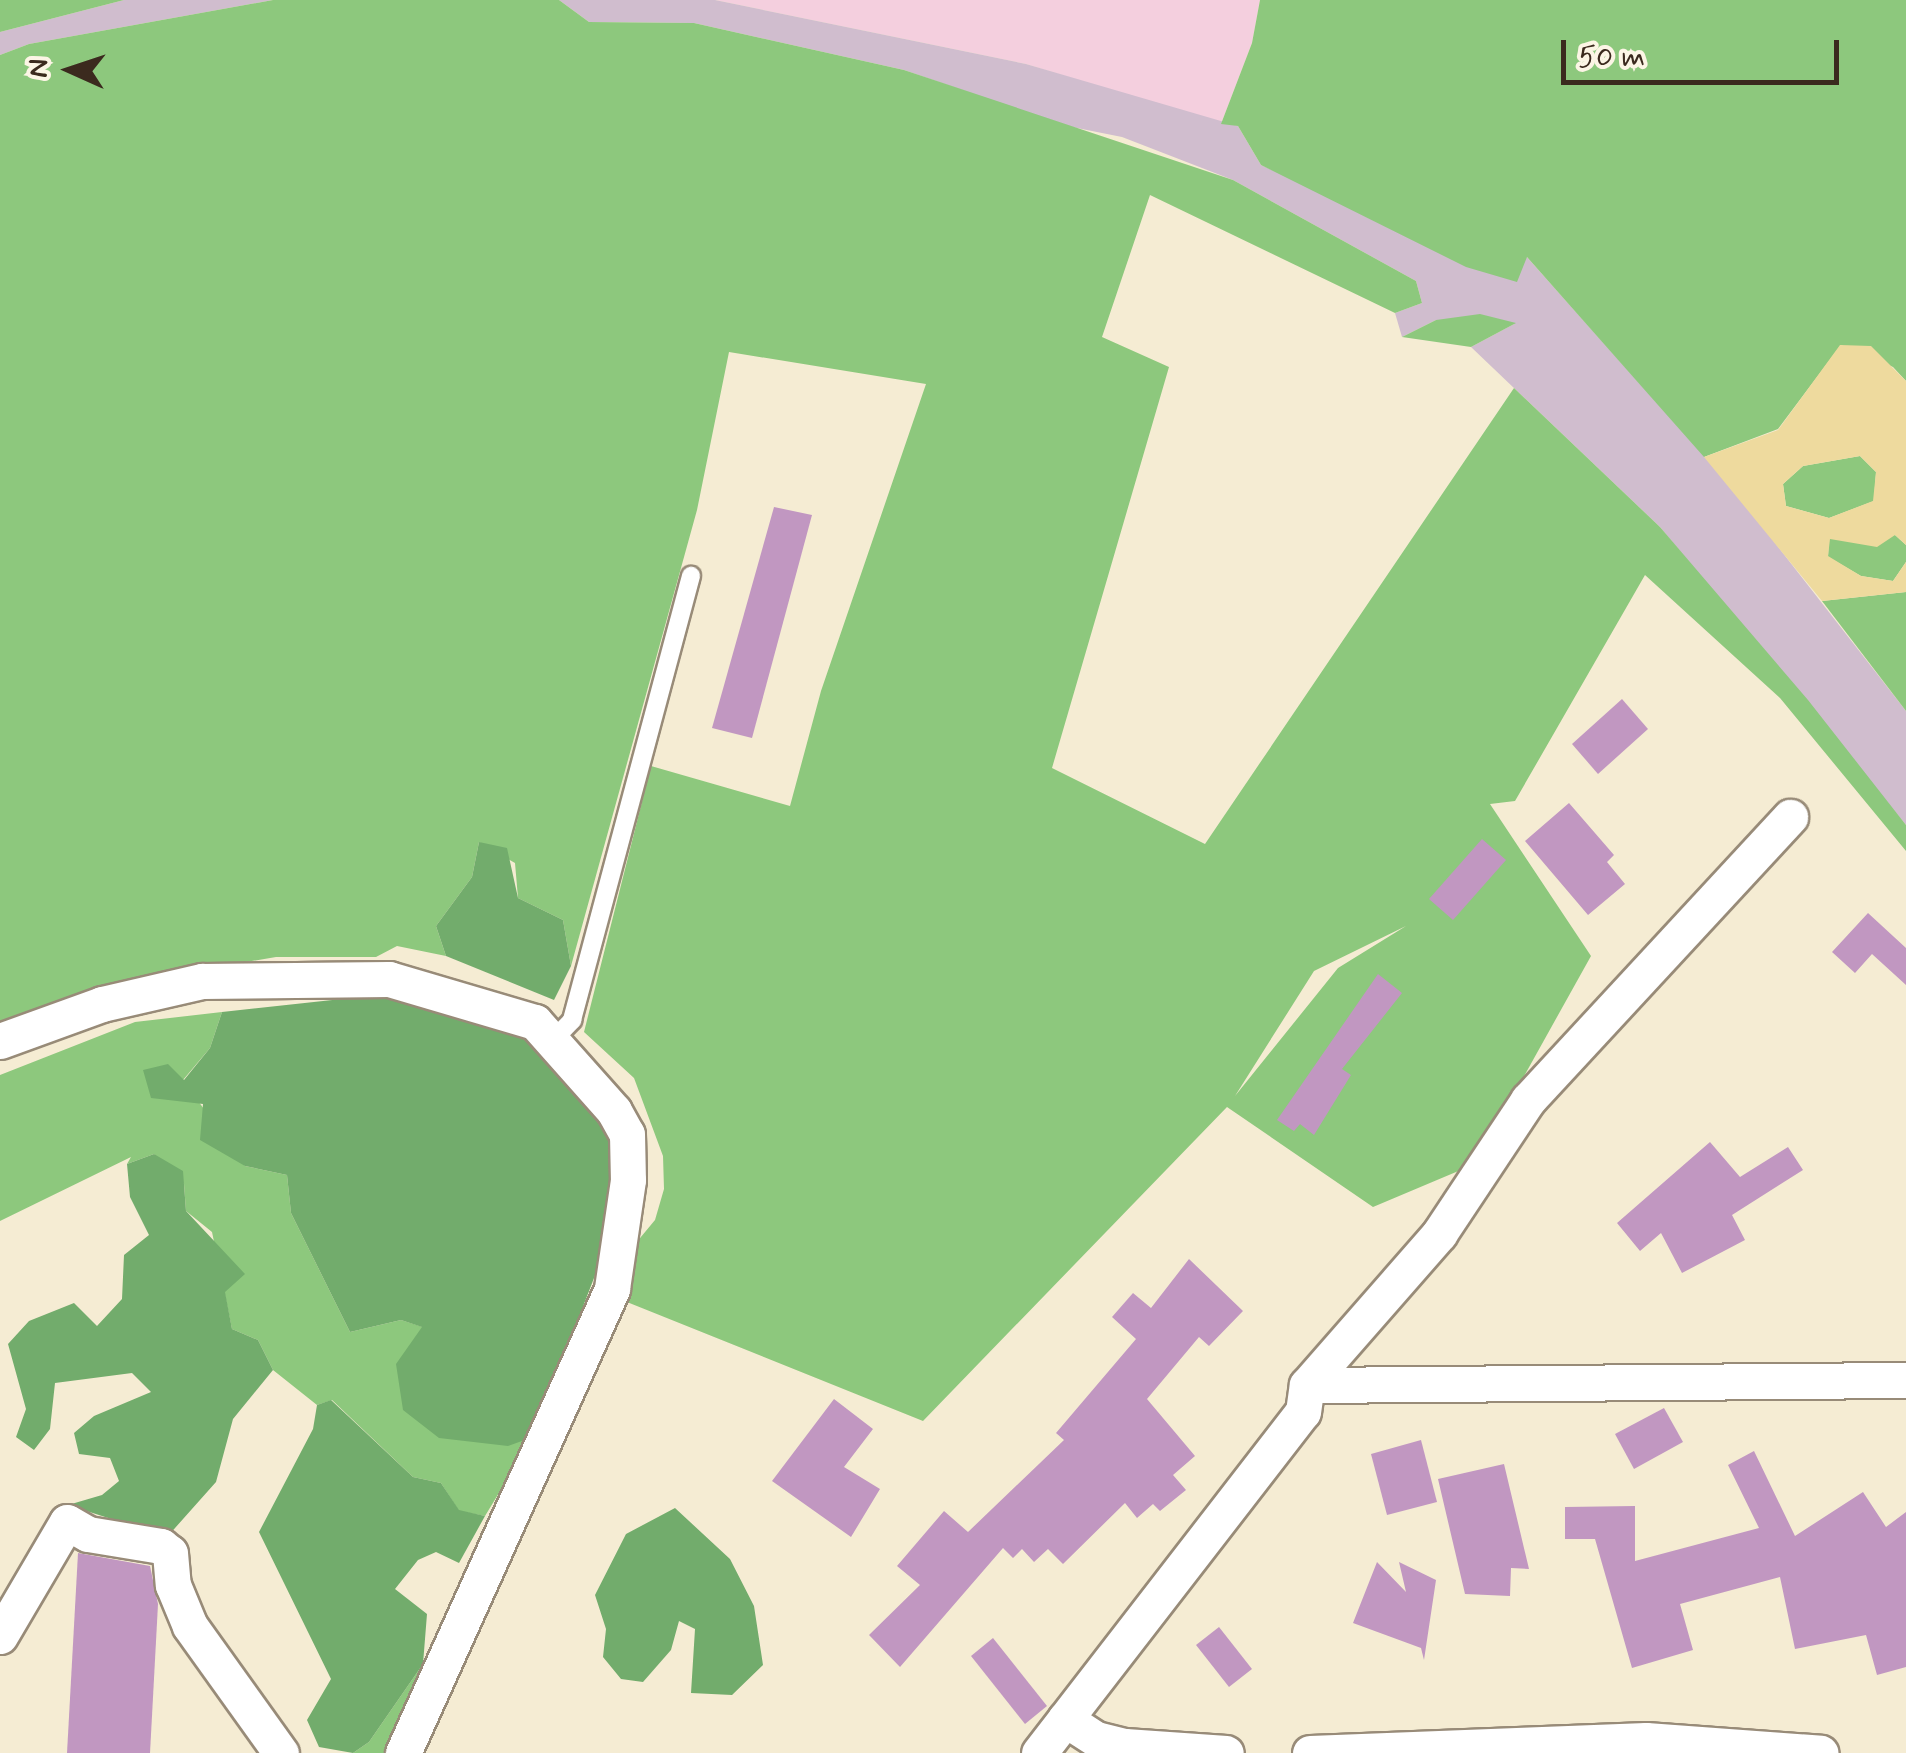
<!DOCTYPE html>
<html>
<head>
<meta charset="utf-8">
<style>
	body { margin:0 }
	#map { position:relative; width:1906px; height:1753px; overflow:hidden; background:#f5ecd3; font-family:Mynerve,sans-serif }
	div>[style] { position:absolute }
	.built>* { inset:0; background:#f4cfde }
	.industrial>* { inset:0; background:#d0bdce }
	.green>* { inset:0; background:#8dc87d }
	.forest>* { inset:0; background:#72ac6c }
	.sand>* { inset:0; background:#eeda9e }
	.building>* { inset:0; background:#c197c1 }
	.roads { filter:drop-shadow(2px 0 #988b78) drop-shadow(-2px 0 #988b78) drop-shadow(0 2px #988b78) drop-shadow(0 -2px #988b78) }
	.service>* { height:18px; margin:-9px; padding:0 9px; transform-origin:9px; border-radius:9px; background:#fff }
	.minor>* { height:35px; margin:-17.5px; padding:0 17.5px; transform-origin:17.5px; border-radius:17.5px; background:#fff }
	span { translate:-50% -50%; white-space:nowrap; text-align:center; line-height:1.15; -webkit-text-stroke:10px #fcf5e5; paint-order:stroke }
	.north { position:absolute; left:20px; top:20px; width:100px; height:100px; -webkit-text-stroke:8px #fcf5e5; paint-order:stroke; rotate:273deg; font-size:28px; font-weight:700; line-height:40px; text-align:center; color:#3b2a1e }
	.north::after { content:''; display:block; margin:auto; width:35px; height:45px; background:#3b2a1e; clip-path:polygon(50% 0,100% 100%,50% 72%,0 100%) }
	.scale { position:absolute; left:1561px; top:40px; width:278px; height:45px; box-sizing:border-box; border:5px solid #3b2a1e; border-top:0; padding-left:12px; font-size:30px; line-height:35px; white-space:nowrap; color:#3b2a1e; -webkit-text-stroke:8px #fcf5e5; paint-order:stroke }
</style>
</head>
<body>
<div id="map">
	<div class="built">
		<div style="clip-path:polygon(715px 0,1260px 0,1252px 43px,1221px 124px,1026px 64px)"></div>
	</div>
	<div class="industrial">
		<div style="clip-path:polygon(124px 0,273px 0,29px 44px,0 55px,0 32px)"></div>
		<div style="clip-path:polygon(559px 0,715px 0,1026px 64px,1238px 126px,1261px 165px,1339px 200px,1526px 256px,1730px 485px,1906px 711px,1906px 825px,1660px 527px,1471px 347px,1514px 324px,1436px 320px,1402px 337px,1395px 313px,1422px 303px,1416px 281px,1233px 180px,1122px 137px,1067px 126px,904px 70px,694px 23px,589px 22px)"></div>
	</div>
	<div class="green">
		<div style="clip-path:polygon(0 0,124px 0,0 32px)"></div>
		<div style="clip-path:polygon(evenodd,273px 0,559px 0,589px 22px,694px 23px,904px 70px,1233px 180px,1416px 281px,1422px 303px,1395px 313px,1150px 195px,1102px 337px,1169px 367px,1052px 768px,1205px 844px,1514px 388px,1660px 527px,1808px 700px,1906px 825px,1906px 851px,1780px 698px,1645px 575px,1515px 801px,1490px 804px,1591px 956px,1475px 1164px,1373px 1207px,1227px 1107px,923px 1421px,597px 1290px,655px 1220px,664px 1189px,663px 1156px,634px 1078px,584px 1032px,651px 766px,790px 806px,821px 691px,926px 384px,729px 352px,697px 510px,571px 966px,563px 920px,518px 898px,515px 863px,479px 842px,472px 877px,436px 926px,446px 956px,397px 946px,376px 957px,276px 957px,156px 977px,0 1035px,0 55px,29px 44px,273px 0,1406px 926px,1338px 968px,1235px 1096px,1314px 971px,1406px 926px)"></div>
		<div style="clip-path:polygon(1260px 0,1906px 0,1906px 381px,1893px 367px,1841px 345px,1778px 429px,1704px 457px,1527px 257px,1517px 282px,1466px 267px,1261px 165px,1238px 126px,1221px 124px,1252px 43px)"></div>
		<div style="clip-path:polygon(1480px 314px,1516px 323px,1471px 347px,1402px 337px,1436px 320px)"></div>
		<div style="clip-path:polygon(1860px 456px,1876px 472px,1874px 501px,1829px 518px,1786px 506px,1783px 484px,1803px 466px)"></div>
		<div style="clip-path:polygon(1895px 535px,1906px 545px,1906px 562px,1893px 581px,1861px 576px,1828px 557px,1829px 539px)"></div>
		<div style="clip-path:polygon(1906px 592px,1906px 711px,1822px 601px)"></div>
		<div style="clip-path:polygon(222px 1012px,210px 1048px,183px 1080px,245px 1166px,287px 1175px,291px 1213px,350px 1332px,401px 1320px,423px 1327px,533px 1437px,485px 1516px,459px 1511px,441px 1483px,413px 1477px,332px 1400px,317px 1405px,273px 1370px,258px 1340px,232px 1329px,212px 1232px,186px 1211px,184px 1184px,154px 1154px,127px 1164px,131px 1157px,0 1221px,0 1075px,135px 1022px)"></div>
		<div style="clip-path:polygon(423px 1664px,392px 1753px,353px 1753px,369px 1742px)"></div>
	</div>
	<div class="forest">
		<div style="clip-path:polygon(479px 842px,507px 848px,518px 898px,563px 920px,571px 966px,554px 1000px,446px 956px,436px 926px,472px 877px)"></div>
		<div style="clip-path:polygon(406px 992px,547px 1043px,595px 1094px,623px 1157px,599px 1265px,533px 1437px,508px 1446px,439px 1438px,403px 1410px,396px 1364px,422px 1327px,401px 1320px,350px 1332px,291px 1213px,287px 1175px,245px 1166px,200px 1140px,203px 1104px,151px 1098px,143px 1070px,168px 1064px,184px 1080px,210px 1048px,222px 1012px)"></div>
		<div style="clip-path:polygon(154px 1154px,183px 1171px,186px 1211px,245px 1274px,225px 1292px,232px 1329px,258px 1340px,273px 1370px,233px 1419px,216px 1482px,167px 1537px,68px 1505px,102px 1495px,119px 1481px,110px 1458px,79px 1454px,74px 1433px,94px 1416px,151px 1392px,132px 1373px,55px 1383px,50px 1429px,34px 1450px,16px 1437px,26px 1409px,8px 1344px,29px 1321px,74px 1303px,97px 1326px,122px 1299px,124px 1255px,149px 1235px,130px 1197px,127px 1164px)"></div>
		<div style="clip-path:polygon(331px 1400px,413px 1477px,441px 1483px,459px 1510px,485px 1516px,459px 1563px,436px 1552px,418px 1560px,395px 1589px,427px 1614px,423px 1664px,369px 1742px,353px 1753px,319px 1747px,307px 1720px,331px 1679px,259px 1532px,313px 1429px,317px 1405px)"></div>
		<div style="clip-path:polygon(675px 1508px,730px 1559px,754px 1606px,763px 1665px,732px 1695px,691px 1693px,695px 1629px,679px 1621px,671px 1650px,643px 1682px,621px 1679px,603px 1657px,606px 1629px,595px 1595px,626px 1534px)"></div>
	</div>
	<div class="sand">
		<div style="clip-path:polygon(evenodd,1840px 345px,1871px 346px,1906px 381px,1906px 545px,1895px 535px,1877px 547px,1830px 539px,1828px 556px,1861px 576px,1893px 581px,1906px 562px,1906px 592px,1822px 601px,1704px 457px,1778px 430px,1840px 345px,1860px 456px,1876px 472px,1873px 501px,1829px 518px,1786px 506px,1783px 484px,1803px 466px,1860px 456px)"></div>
	</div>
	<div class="building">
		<div style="clip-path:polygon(774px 507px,812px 515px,752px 738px,712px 728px)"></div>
		<div style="clip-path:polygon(1622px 699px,1648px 729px,1598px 774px,1572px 744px)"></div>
		<div style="clip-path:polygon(1569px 803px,1614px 855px,1607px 862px,1625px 884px,1588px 915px,1525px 841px)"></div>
		<div style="clip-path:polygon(1482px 839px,1506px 860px,1453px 920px,1429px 899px)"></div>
		<div style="clip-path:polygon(1868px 913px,1906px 948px,1906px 985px,1872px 954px,1855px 973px,1832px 952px)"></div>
		<div style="clip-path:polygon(1378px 974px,1402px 993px,1342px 1069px,1351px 1075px,1314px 1135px,1300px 1124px,1294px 1131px,1277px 1120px)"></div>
		<div style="clip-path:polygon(1710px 1142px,1740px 1177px,1788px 1147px,1803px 1170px,1732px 1215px,1745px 1240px,1682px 1273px,1661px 1233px,1640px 1251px,1617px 1223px)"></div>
		<div style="clip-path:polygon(1189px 1259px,1243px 1311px,1209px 1346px,1199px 1337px,1147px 1399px,1195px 1456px,1173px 1475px,1186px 1490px,1160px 1511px,1153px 1504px,1137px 1518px,1125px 1503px,1063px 1564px,1048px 1549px,1034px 1562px,1022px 1549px,1013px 1558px,1003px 1548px,900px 1667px,869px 1635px,920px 1585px,897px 1566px,944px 1511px,968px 1532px,1064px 1440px,1056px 1433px,1136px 1339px,1112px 1317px,1133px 1293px,1151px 1308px)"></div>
		<div style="clip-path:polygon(834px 1399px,873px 1429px,844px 1467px,880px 1489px,851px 1537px,772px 1481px)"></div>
		<div style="clip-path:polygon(1664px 1408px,1683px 1442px,1634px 1469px,1615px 1434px)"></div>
		<div style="clip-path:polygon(1421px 1440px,1437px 1502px,1387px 1515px,1371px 1454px)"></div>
		<div style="clip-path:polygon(1754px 1451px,1795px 1536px,1863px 1492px,1886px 1527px,1906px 1512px,1906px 1667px,1877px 1675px,1866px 1635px,1795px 1649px,1780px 1577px,1680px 1604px,1693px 1650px,1632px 1668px,1595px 1539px,1565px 1539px,1565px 1507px,1635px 1506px,1635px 1561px,1759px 1528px,1728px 1465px)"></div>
		<div style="clip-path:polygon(1504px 1464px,1529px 1569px,1511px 1568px,1510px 1596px,1465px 1594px,1438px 1479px)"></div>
		<div style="clip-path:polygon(78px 1553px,150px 1566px,158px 1604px,150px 1753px,67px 1753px)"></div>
		<div style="clip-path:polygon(1377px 1562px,1406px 1592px,1399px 1562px,1436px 1580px,1424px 1660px,1421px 1648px,1353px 1623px)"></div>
		<div style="clip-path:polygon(1219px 1627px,1252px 1669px,1229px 1687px,1196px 1645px)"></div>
		<div style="clip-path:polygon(993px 1638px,1047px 1706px,1025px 1724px,971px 1656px)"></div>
	</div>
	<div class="roads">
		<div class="service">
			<div style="left:553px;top:1040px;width:28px;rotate:-46deg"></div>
			<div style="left:572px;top:1020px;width:460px;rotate:-75deg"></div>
		</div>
		<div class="minor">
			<div style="left:0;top:1041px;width:109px;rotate:-19.9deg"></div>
			<div style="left:102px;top:1004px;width:103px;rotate:-13deg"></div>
			<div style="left:202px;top:981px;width:187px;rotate:-0.6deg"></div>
			<div style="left:389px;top:979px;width:152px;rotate:16.4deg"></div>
			<div style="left:535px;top:1022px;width:119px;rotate:48.4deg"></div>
			<div style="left:614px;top:1111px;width:26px;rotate:61deg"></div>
			<div style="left:627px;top:1134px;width:46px;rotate:88.8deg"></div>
			<div style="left:628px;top:1180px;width:110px;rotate:98.4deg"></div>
			<div style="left:612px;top:1289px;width:509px;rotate:114.25deg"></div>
			<div style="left:1307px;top:1385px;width:599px;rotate:-0.48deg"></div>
			<div style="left:0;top:1636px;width:132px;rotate:-59.6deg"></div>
			<div style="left:67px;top:1522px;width:24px;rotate:30deg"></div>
			<div style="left:88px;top:1534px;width:74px;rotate:9.3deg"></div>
			<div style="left:161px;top:1546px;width:11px;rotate:38deg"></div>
			<div style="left:170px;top:1553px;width:32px;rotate:85deg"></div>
			<div style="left:173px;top:1585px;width:44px;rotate:67.5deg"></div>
			<div style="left:190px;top:1626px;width:156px;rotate:54.4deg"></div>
			<div style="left:1065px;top:1719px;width:37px;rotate:33deg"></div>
			<div style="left:1096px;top:1739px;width:30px;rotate:14deg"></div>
			<div style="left:1125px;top:1746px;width:101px;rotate:4deg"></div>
			<div style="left:1039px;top:1753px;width:431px;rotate:-52.3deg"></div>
			<div style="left:1303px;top:1412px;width:27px;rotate:-82deg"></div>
			<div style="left:1307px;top:1385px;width:201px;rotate:-48.8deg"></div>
			<div style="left:1439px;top:1234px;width:161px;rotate:-56.4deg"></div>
			<div style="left:1528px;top:1100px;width:386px;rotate:-47.2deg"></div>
			<div style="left:1310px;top:1753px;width:336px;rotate:-2.2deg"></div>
			<div style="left:1646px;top:1740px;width:175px;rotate:4.2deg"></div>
		</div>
	</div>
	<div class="north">N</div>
	<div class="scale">50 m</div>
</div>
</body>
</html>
